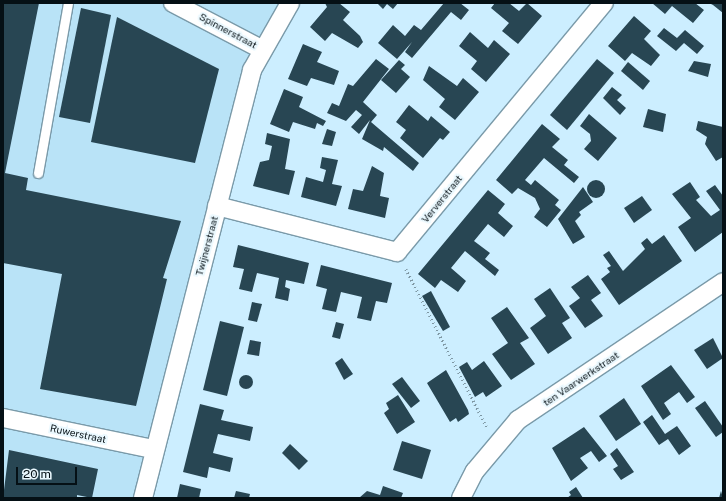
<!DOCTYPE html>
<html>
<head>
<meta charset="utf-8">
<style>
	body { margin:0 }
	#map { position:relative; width:726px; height:501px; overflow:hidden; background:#cef; font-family:"Public Sans",sans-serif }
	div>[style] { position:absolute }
	.built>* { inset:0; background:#b9e3f7 }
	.building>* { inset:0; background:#284653 }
	.round { border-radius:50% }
	.path>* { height:2.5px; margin-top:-1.25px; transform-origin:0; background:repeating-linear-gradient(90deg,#7e97a3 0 1px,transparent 0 4px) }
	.roads { filter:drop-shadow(1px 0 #7a9aa9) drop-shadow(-1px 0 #7a9aa9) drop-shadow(0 1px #7a9aa9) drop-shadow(0 -1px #7a9aa9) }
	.lane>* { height:9px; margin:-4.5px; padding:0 4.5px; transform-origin:4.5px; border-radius:4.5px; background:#fff }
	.street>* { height:18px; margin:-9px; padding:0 9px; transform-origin:9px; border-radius:9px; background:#fff }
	span { translate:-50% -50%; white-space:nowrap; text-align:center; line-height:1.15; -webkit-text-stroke:4px #eaf8fe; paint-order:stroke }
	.street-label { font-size:10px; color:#051015 }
	.frame { position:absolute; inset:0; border:4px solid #051015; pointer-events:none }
	.scale { position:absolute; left:16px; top:467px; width:61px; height:18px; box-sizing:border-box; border:2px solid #051015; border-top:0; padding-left:5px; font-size:12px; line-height:14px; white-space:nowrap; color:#051015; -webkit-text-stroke:3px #eaf8fe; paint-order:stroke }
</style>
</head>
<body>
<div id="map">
	<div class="built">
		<div style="clip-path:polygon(3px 3px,281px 3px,144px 498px,3px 498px)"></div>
	</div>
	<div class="building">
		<div style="clip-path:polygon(3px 3px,39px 3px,5px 173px,28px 178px,26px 190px,181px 221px,163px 278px,167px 279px,136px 406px,40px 389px,62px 274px,3px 263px)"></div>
		<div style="clip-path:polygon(325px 3px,339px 3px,350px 12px,343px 20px,360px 36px,363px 42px,358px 48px,332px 33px,325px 41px,310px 27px,327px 7px)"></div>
		<div style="clip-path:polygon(377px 3px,398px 3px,393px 9px,387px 4px,383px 9px)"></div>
		<div style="clip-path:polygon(444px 3px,460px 3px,469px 10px,461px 20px,451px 12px,412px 58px,405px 52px,412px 42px,397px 59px,378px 43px,393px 25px,405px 36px,414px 25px,421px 30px)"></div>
		<div style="clip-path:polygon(495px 3px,509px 3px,519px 11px,527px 3px,542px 16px,518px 44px,502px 31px,509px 23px,491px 8px)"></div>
		<div style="clip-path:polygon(652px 3px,695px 3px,704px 10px,693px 23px,672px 6px,665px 14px)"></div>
		<div style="clip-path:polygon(709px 3px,723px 3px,723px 13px,713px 5px)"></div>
		<div style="clip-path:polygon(81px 8px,111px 15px,90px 123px,59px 117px)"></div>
		<div style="clip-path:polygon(634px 16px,651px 31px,644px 39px,660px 55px,651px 66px,632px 53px,625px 61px,608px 46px)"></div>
		<div style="clip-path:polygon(117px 17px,219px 69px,195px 163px,91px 142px)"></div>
		<div style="clip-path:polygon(664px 28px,677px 38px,685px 30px,704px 46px,697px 54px,684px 43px,676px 51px,657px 36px)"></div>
		<div style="clip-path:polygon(470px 32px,488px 48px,494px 40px,510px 54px,486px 82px,471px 69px,477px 61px,459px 46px)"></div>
		<div style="clip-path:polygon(303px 44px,322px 52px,317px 62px,339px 71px,334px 85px,311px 78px,307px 86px,288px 79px)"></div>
		<div style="clip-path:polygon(376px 59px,389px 69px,363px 102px,377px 115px,371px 122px,419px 163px,413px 171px,384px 147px,383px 151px,362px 139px,370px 120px,359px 134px,351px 127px,362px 115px,356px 110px,346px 121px,327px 113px,332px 103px,339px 106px,348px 84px,353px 86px)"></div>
		<div style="clip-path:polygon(597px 59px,614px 73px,567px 130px,550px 115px)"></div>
		<div style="clip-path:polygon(399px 60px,405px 65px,401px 69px,410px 77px,396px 93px,381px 80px)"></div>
		<div style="clip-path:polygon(694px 61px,711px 64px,708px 77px,688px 71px)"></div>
		<div style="clip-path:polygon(628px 62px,650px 81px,643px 90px,621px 71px)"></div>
		<div style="clip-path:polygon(429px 66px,457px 86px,463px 78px,479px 92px,455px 120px,439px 107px,445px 99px,423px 80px)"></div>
		<div style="clip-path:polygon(612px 87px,622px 95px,617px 100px,626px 108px,620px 115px,603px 98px)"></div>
		<div style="clip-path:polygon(284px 89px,303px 97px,299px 107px,326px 121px,323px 126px,317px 123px,315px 129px,293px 122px,289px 132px,270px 124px)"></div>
		<div style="clip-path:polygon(409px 105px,428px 121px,431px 116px,450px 132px,443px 140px,440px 138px,423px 158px,400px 138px,406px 130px,396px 122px)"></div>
		<div style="clip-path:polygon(648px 109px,666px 114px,663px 132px,643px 127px)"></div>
		<div style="clip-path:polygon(589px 114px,617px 138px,598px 161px,584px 149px,591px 141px,590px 134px,580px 126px)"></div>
		<div style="clip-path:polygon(698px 121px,723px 127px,723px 157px,716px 161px,705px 144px,707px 137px,696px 130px)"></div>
		<div style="clip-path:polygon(542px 124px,560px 139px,552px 147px,568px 160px,564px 165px,579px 177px,574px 183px,544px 158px,525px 180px,531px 185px,535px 180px,559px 200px,555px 205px,561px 210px,547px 227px,534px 217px,540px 209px,535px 198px,518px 188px,512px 194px,496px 180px)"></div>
		<div style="clip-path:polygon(327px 129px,336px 132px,332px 146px,322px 144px)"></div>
		<div style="clip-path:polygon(267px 133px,290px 139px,285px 169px,295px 171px,289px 195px,253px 186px,260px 162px,269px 160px,272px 146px,265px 144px)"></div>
		<div style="clip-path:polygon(322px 157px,338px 160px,332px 184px,342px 186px,336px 206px,301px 197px,306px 177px,323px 182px,326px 170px,320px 168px)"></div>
		<div style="clip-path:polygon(372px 166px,384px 173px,380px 196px,389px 198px,385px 218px,348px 209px,353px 189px,363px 191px)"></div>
		<div class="round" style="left:587px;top:180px;width:18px;height:18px"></div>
		<div style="clip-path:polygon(690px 182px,700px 197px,696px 200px,711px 216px,720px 210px,706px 191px,715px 185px,723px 196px,723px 232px,695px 252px,678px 227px,691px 218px,672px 194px)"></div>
		<div style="clip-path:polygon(583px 187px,593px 202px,579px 212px,581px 215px,575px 221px,585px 237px,573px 244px,558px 219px)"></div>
		<div style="clip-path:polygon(488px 190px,505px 204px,498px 213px,513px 226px,504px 237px,488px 224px,474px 241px,490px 253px,485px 259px,499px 270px,495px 276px,465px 251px,451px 268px,466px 281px,458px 292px,441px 280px,435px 288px,418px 274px)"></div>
		<div style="clip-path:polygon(642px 196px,652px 210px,634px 223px,624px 208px)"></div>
		<div style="clip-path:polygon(664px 235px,682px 261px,619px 305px,601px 279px,610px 272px,607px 268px,611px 266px,603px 255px,609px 251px,623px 271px,645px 249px,641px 243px,647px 238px,652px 244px)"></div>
		<div style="clip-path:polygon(238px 245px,309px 263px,304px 284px,286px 280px,285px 287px,290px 289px,288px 301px,275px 298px,279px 278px,257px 273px,252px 292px,239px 289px,244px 269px,233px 267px)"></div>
		<div style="clip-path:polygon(321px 265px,392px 283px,387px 303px,376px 301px,371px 321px,357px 318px,362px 297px,341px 292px,336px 312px,322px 309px,327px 289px,316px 286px)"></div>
		<div style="clip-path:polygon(588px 275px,601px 293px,591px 300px,603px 316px,585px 328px,569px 306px,580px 298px,571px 287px)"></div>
		<div style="clip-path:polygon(550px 288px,570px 318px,562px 323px,572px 338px,548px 354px,530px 328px,546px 316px,534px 299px)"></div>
		<div style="clip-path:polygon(431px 291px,450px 327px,443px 331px,422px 296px)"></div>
		<div style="clip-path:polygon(252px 302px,262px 304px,257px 322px,248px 320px)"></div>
		<div style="clip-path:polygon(507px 307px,529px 338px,520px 343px,535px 364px,511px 380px,492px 354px,508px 343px,491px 318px)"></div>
		<div style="clip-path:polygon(220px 321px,244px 327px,227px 396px,203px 390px)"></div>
		<div style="clip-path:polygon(336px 322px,344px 324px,340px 339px,332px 337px)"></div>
		<div style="clip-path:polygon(713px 338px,723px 358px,707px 369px,694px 350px)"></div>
		<div style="clip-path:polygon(250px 340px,261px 342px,259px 356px,247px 354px)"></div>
		<div style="clip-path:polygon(342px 358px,353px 374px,344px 380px,335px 363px)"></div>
		<div style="clip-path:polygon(484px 361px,502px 386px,486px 397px,483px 392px,475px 397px,459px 367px,467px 362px,472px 370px)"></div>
		<div style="clip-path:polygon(671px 365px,695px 397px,687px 403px,679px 392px,664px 403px,671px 414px,663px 420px,641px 386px)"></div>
		<div style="clip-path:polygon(446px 370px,468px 410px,469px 414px,458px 422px,456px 418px,450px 422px,427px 383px)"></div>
		<div class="round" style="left:239px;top:375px;width:14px;height:14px"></div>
		<div style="clip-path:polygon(402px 377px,420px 401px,411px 408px,392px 384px)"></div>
		<div style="clip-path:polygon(398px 395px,415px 422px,397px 434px,384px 413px,389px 409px,386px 403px)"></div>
		<div style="clip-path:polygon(624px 398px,641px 424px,616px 441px,599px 416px)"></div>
		<div style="clip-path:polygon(705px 401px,723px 427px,723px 432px,716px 437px,695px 408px)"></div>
		<div style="clip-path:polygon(200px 404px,224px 410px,221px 420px,253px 427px,250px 441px,218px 434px,213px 453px,233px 458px,230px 472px,209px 467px,207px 478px,183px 472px)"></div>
		<div style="clip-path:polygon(652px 415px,665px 434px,677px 426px,691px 446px,679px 455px,668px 439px,659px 445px,643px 422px)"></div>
		<div style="clip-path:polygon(584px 427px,607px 456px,599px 462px,591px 451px,580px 458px,588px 468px,571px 481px,552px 448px)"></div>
		<div style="clip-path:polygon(402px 441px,431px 450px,422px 479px,393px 470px)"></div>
		<div style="clip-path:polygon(290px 444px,308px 461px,299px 470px,282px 453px)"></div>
		<div style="clip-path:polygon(617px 448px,634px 472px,621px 480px,613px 469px,618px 466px,610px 454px)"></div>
		<div style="clip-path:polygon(9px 450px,98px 469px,92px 498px,77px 495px,77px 498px,3px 498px)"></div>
		<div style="clip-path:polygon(180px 484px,201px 489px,199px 498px,177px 498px)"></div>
		<div style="clip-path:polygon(383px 486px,403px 493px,401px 498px,359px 498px,367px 491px,380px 495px)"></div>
		<div style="clip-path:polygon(576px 487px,583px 498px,567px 498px,571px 495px,569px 492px)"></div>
		<div style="clip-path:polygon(236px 491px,250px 494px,249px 498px,234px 498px)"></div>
		<div style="clip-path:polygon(721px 491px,723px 498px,719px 498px)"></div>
	</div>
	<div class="path">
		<div style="left:406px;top:269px;width:178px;rotate:62.9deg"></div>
	</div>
	<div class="roads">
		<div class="lane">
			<div style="left:38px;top:173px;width:173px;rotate:-80deg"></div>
		</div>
		<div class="street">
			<div style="left:173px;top:3px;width:99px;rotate:27.6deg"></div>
			<div style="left:217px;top:206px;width:186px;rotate:14.3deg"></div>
			<div style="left:397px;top:252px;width:324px;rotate:-50.3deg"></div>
			<div style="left:3px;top:418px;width:153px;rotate:11.7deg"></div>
			<div style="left:143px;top:498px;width:442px;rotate:-75.7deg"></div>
			<div style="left:252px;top:70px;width:77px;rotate:-60.4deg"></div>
			<div style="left:461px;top:498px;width:30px;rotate:-63deg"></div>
			<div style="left:475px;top:471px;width:67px;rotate:-49.9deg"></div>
			<div style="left:518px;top:420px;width:247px;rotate:-33.9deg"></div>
		</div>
	</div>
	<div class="street-label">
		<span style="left:228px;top:31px;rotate:28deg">Spinnerstraat</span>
		<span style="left:442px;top:199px;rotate:-51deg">Ververstraat</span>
		<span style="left:207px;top:246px;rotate:-75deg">Twijnerstraat</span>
		<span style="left:581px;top:379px;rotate:-34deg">ten Vaarwerkstraat</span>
		<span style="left:78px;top:434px;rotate:12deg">Ruwerstraat</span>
	</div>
	<div class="frame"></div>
	<div class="scale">20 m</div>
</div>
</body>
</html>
